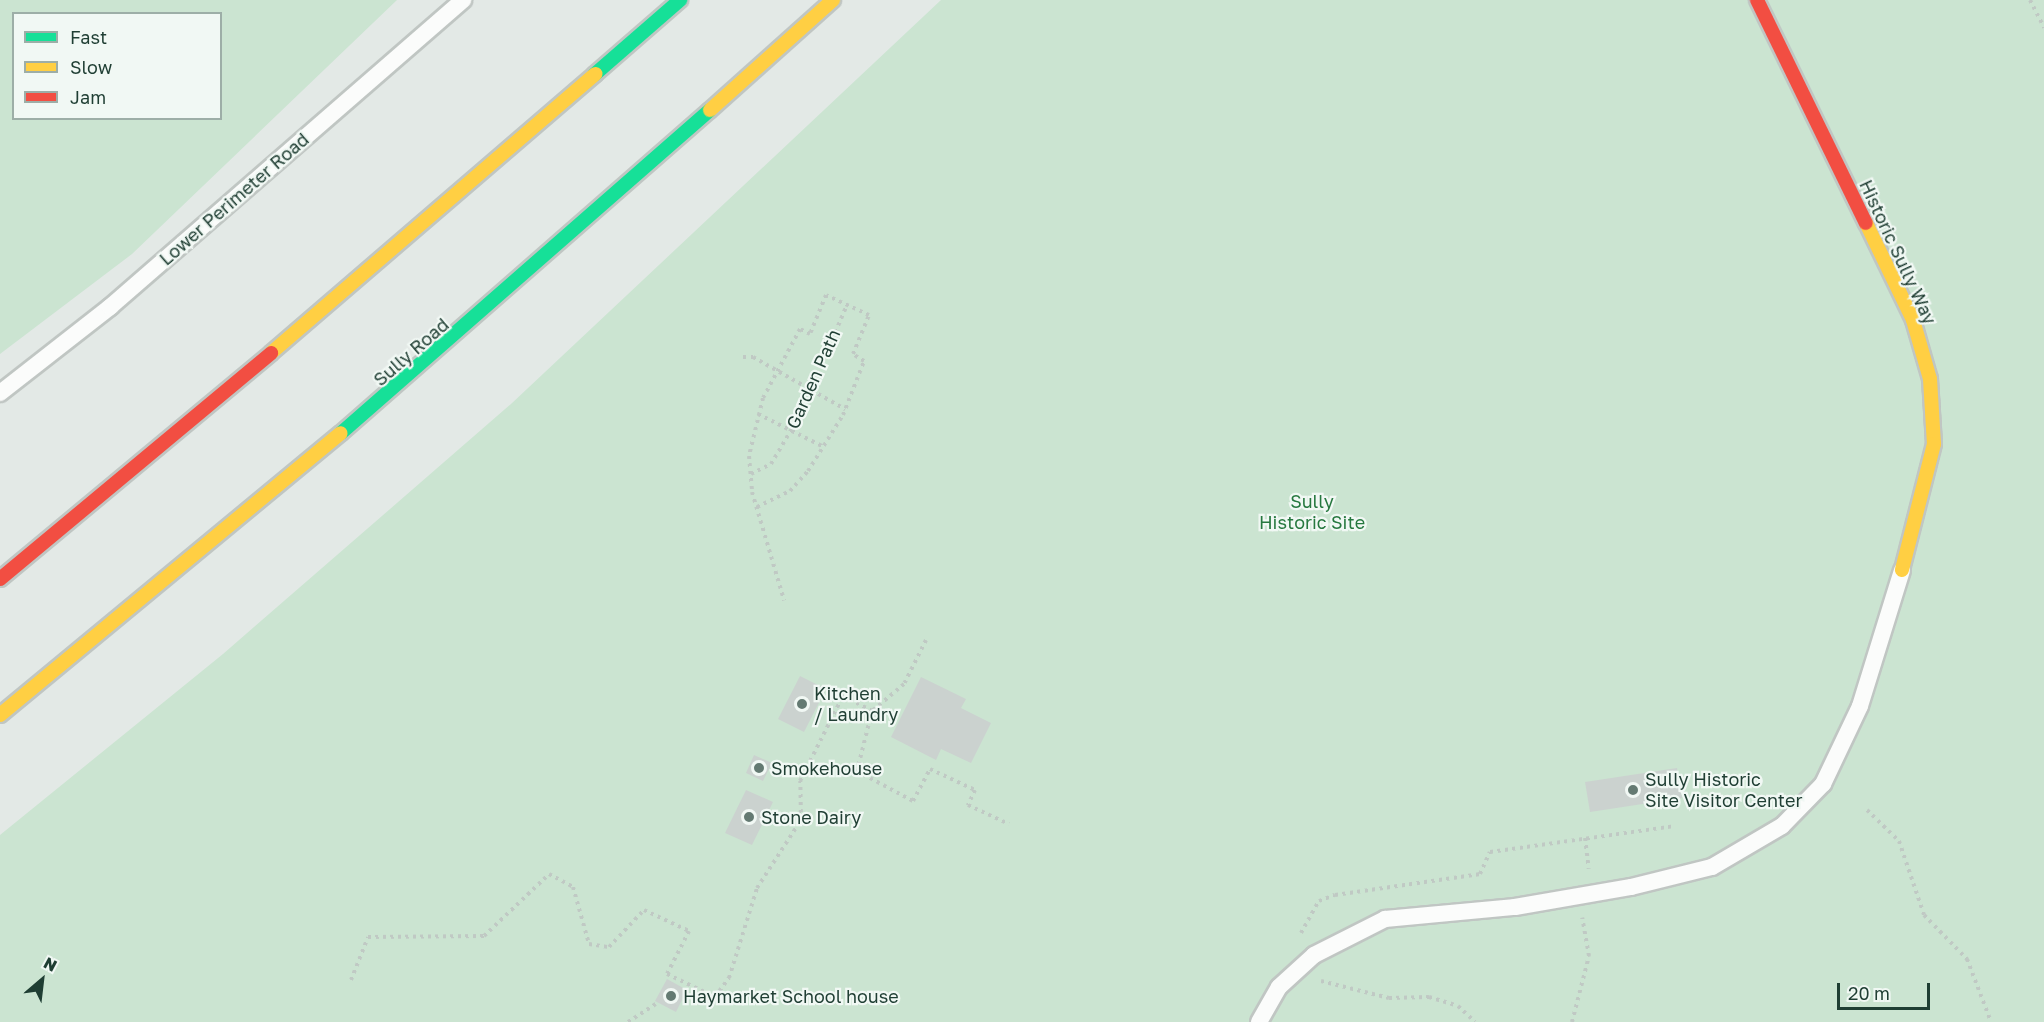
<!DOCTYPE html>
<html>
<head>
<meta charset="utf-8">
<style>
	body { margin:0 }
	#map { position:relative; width:2044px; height:1022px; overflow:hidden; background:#e3e9e6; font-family:"Golos Text",sans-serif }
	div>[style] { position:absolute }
	.green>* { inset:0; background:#cbe4d1 }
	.building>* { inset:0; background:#cbd2cf }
	.path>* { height:4px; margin-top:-2px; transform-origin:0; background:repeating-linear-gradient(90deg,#c0c9c4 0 3px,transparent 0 7.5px) }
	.roads { filter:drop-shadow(2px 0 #c0c6c3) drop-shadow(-2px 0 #c0c6c3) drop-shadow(0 2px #c0c6c3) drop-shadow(0 -2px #c0c6c3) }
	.lane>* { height:16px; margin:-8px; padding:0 8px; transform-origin:8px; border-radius:8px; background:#fbfcfb }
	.fast>* { height:14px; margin:-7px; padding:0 7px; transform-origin:7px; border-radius:7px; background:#16e098 }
	.slow>* { height:14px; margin:-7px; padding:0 7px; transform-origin:7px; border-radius:7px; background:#ffcf43 }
	.jam>* { height:14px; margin:-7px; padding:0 7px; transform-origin:7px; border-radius:7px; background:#f24e42 }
	.dots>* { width:16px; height:16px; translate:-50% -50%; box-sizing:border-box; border:3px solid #f1f8f4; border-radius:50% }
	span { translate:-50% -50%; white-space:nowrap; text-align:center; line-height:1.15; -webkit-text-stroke:4.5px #f1f8f4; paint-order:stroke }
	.street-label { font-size:18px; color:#1f3e33 }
	.park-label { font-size:18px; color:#26783f }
	.poi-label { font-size:18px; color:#1f3e33 }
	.left { translate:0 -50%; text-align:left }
	.legend { position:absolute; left:12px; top:12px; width:210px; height:108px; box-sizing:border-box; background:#f1f8f4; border:2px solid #9daea7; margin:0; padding:8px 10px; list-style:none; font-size:18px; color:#1f3e33 }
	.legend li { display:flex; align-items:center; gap:12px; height:30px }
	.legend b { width:30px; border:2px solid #9daea7 }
	.north { position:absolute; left:12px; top:950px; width:60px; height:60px; -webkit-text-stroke:4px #f1f8f4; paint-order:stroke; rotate:28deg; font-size:16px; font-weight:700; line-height:24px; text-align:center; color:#1f3e33 }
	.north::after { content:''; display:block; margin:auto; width:21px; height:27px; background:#1f3e33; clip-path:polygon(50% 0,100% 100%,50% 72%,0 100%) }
	.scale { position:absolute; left:1837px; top:983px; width:93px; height:27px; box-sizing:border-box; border:3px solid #1f3e33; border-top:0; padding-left:8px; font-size:18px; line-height:21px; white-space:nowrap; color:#1f3e33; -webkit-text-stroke:4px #f1f8f4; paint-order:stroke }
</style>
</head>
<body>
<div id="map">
	<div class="green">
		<div style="clip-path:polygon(evenodd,0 0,397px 0,132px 254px,0 354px,0 0,14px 14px,220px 14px,220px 118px,14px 118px,14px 14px)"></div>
		<div style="clip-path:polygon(941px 0,2044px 0,2044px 1022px,0 1022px,0 835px,223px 654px,511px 404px)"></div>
	</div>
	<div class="building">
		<div style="clip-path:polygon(800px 676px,826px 689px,804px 732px,778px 719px)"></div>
		<div style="clip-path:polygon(921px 677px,966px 699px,961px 708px,991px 723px,971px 763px,941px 749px,936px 760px,891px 737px)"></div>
		<div style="clip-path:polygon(754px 755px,772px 763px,763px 781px,746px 773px)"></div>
		<div style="clip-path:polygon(1677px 768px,1682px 798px,1590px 812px,1585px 782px)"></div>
		<div style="clip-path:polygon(746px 790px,773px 802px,752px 845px,725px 833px)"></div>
		<div style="clip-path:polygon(667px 979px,687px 990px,676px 1012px,655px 1001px)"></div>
	</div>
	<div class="path">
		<div style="left:2030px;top:0;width:31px;rotate:63deg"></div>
		<div style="left:743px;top:357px;width:10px"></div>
		<div style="left:753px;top:357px;width:106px;rotate:29.5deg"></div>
		<div style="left:758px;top:414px;width:74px;rotate:26.6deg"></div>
		<div style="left:751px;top:474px;width:22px;rotate:-27deg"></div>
		<div style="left:771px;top:464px;width:57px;rotate:-59.4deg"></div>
		<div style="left:800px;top:415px;width:120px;rotate:-66.9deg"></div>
		<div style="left:757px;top:507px;width:37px;rotate:-26deg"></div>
		<div style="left:790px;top:491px;width:27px;rotate:-48deg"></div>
		<div style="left:808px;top:471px;width:66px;rotate:-58deg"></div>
		<div style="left:843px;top:415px;width:58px;rotate:-68.7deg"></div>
		<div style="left:864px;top:361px;width:13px;rotate:-148deg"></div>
		<div style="left:853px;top:354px;width:42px;rotate:-67.7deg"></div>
		<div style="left:869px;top:315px;width:47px;rotate:-155.1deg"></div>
		<div style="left:826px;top:295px;width:42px;rotate:112.3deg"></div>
		<div style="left:810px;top:334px;width:11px;rotate:-153deg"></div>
		<div style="left:800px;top:329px;width:78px;rotate:118.2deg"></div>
		<div style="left:763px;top:398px;width:60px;rotate:103.6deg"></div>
		<div style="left:749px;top:456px;width:36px;rotate:85deg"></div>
		<div style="left:752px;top:492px;width:113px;rotate:73.5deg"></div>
		<div style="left:926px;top:640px;width:49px;rotate:116.6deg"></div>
		<div style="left:904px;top:684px;width:42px;rotate:139.8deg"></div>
		<div style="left:872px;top:711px;width:62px;rotate:104deg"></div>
		<div style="left:857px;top:771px;width:64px;rotate:28.2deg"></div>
		<div style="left:913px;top:801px;width:36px;rotate:-62deg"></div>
		<div style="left:930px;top:769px;width:50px;rotate:25deg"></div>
		<div style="left:975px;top:790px;width:17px;rotate:115deg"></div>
		<div style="left:968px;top:805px;width:45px;rotate:24.9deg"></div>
		<div style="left:1867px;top:810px;width:45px;rotate:44.1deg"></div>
		<div style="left:1899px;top:841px;width:78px;rotate:71.3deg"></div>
		<div style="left:1924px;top:915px;width:62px;rotate:45.7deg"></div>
		<div style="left:1967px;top:959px;width:67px;rotate:69.1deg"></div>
		<div style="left:1585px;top:838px;width:31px;rotate:83deg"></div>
		<div style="left:1301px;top:933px;width:37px;rotate:-61deg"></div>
		<div style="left:1319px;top:901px;width:17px;rotate:-21deg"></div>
		<div style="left:1335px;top:895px;width:147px;rotate:-8.2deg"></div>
		<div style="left:1480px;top:874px;width:24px;rotate:-66deg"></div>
		<div style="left:1490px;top:852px;width:186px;rotate:-8deg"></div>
		<div style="left:351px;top:980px;width:46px;rotate:-68.4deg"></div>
		<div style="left:368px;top:937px;width:116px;rotate:-0.5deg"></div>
		<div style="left:484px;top:936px;width:90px;rotate:-43.6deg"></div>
		<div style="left:549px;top:874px;width:27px;rotate:28deg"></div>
		<div style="left:573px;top:887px;width:59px;rotate:74.3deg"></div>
		<div style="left:589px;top:944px;width:20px;rotate:9deg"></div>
		<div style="left:609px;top:947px;width:51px;rotate:-46.6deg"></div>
		<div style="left:644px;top:910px;width:50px;rotate:25deg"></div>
		<div style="left:689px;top:931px;width:48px;rotate:117.1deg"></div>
		<div style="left:667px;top:974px;width:53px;rotate:25.6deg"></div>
		<div style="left:715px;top:997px;width:24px;rotate:-54deg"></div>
		<div style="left:729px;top:978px;width:94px;rotate:-72.7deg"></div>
		<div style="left:757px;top:888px;width:81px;rotate:-57.1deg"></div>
		<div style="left:801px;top:820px;width:39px;rotate:-91deg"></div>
		<div style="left:800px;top:781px;width:95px;rotate:-63.2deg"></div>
		<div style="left:843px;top:696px;width:33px;rotate:27deg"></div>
		<div style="left:1321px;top:981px;width:70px;rotate:14deg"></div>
		<div style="left:1389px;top:998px;width:40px;rotate:-1.4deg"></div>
		<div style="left:1429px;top:997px;width:30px;rotate:17deg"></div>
		<div style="left:1458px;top:1006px;width:23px;rotate:43deg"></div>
		<div style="left:628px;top:1022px;width:33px;rotate:-33deg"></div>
		<div style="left:1572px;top:1022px;width:68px;rotate:-75.6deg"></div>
		<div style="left:1589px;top:956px;width:39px;rotate:-100deg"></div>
	</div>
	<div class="roads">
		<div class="lane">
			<div style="left:0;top:393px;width:140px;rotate:-38deg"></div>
			<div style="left:110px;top:307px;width:468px;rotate:-41deg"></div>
			<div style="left:1259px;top:1022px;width:40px;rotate:-60.3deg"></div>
			<div style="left:1279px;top:987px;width:47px;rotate:-42.4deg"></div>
			<div style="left:1314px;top:955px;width:80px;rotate:-26.9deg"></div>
			<div style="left:1385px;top:919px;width:131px;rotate:-5.3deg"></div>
			<div style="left:1515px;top:907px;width:118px;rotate:-9.8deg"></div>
			<div style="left:1631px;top:887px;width:83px;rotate:-13.9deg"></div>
			<div style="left:1712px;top:867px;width:81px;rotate:-30.4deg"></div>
			<div style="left:1782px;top:826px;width:59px;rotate:-45.7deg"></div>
			<div style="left:1823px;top:784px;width:86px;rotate:-64.6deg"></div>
			<div style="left:1860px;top:706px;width:142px;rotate:-72.8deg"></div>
		</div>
		<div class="fast">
			<div style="left:595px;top:74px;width:113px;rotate:-41deg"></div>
			<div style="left:341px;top:433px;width:490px;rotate:-41.2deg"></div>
		</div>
		<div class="slow">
			<div style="left:710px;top:110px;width:165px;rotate:-41.8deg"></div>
			<div style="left:1866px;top:223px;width:108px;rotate:64.1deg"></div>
			<div style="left:1913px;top:320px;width:61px;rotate:73.9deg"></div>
			<div style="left:1930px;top:379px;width:65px;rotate:86.5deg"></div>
			<div style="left:1934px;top:444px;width:130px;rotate:104.3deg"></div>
			<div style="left:271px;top:353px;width:428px;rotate:-40.7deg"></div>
			<div style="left:0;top:715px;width:442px;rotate:-39.6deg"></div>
		</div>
		<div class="jam">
			<div style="left:1757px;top:0;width:248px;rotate:64deg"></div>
			<div style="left:0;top:579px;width:353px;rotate:-39.8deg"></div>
		</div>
	</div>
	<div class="dots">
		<div style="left:802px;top:704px;background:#647a72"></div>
		<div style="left:759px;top:768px;background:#647a72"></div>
		<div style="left:1633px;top:790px;background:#647a72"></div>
		<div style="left:749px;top:817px;background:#647a72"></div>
		<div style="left:671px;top:996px;background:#647a72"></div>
	</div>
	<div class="street-label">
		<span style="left:234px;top:199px;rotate:-41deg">Lower Perimeter Road</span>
		<span style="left:1898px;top:252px;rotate:65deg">Historic Sully Way</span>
		<span style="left:411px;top:352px;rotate:-41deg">Sully Road</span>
		<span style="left:813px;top:379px;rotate:-66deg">Garden Path</span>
	</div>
	<div class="park-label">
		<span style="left:1312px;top:512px">Sully<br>Historic Site</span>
	</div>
	<div class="poi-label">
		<span class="left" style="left:814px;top:704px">Kitchen<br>/ Laundry</span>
		<span class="left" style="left:771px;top:768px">Smokehouse</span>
		<span class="left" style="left:1645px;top:790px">Sully Historic<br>Site Visitor Center</span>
		<span class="left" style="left:761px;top:817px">Stone Dairy</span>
		<span class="left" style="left:683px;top:996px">Haymarket School house</span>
	</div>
	<ul class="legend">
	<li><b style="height:8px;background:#16e098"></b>Fast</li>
	<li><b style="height:8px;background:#ffcf43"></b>Slow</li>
	<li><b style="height:8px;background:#f24e42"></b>Jam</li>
	</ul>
	<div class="north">N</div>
	<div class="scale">20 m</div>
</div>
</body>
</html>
